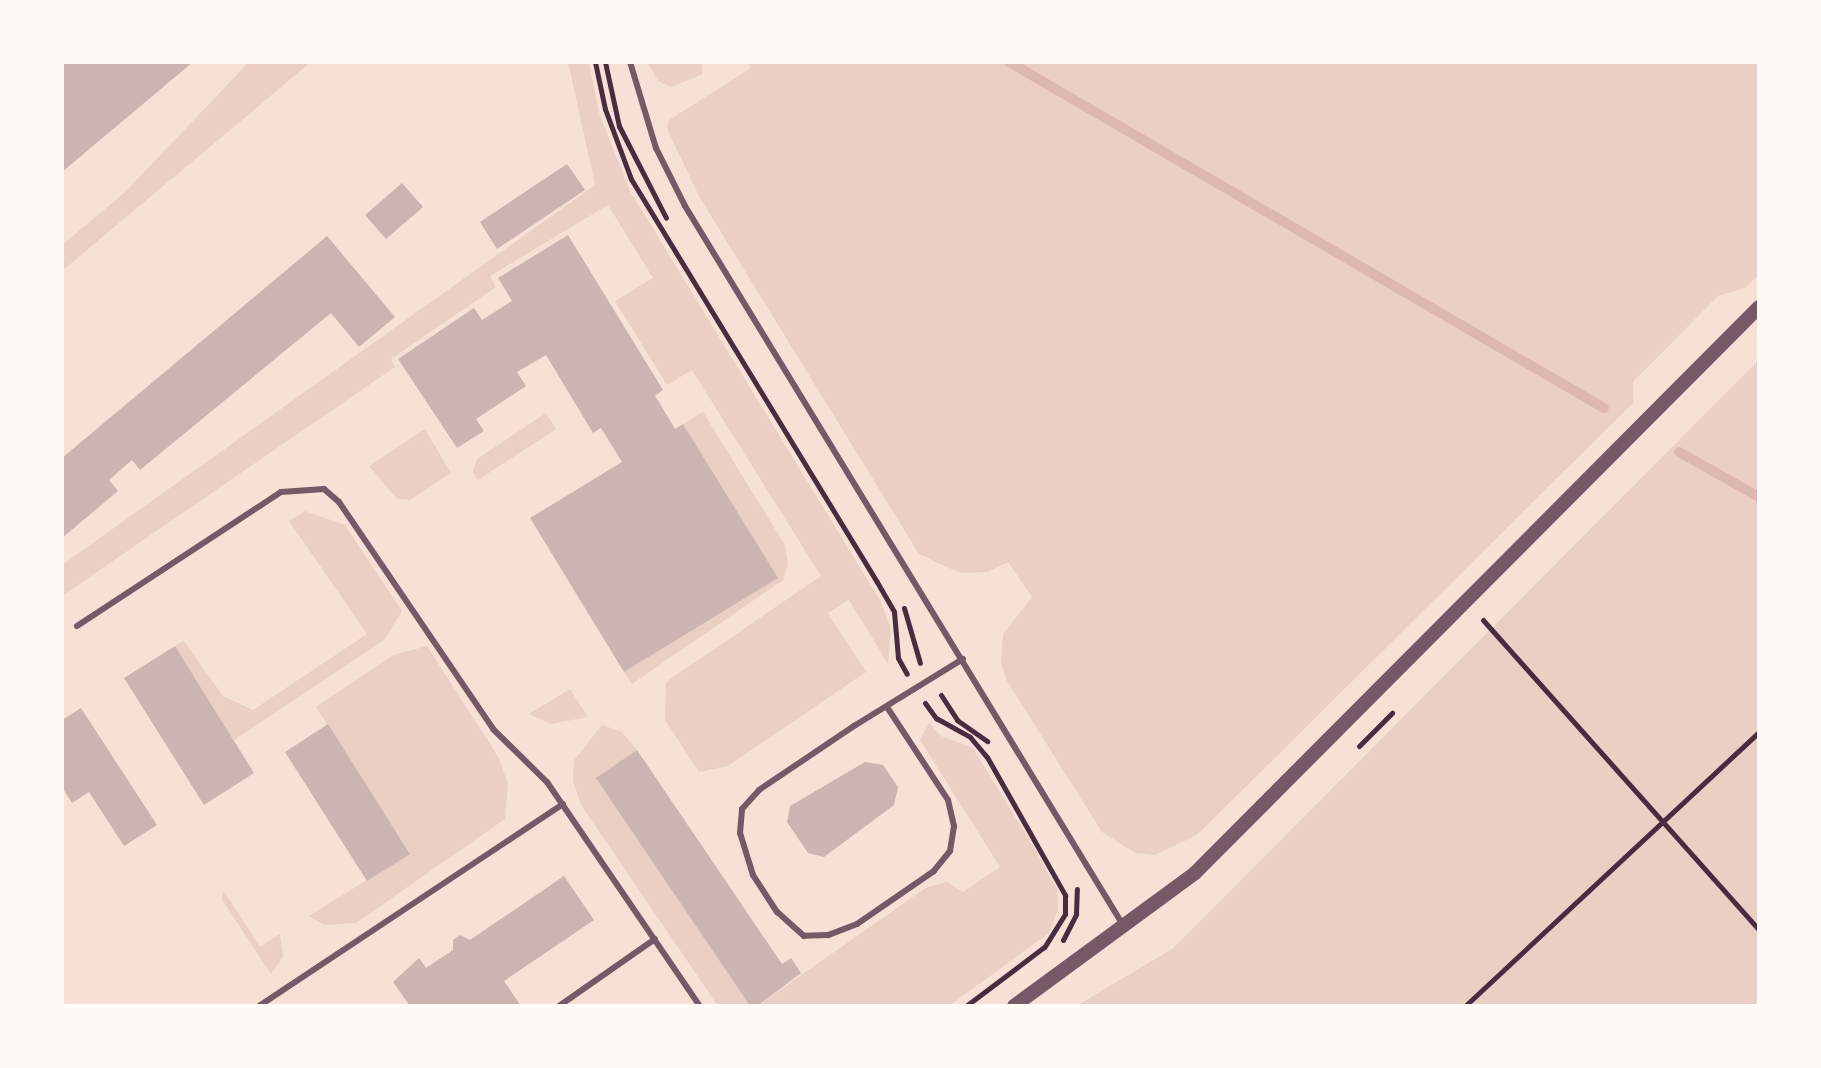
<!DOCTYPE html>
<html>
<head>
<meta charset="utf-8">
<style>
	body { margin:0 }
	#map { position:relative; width:1821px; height:1068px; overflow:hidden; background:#f7e1d7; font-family:Lato,sans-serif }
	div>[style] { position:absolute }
	.green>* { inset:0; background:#ebcfc5 }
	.stream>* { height:10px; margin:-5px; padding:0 5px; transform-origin:5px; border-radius:5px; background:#dcb8b0 }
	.building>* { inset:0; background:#ccb4b1 }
	.path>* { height:5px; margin:-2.5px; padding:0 2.5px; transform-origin:2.5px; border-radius:2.5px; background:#4a2c40 }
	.service>* { height:6px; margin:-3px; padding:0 3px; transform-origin:3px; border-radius:3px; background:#755966 }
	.tertiary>* { height:14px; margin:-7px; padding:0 7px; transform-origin:7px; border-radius:7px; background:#755966 }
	span { translate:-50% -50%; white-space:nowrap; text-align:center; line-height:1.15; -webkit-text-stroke:7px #fffaf5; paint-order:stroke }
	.frame { position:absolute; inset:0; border:64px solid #fffaf5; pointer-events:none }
</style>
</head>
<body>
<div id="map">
	<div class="green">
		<div style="clip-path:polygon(249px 62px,311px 62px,62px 271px,62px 245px,125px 192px)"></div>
		<div style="clip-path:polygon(568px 62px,589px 62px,599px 113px,630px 191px,881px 602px,891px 629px,888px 664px,849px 600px,828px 613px,866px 672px,728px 766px,699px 772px,665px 720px,666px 682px,821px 576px,692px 370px,667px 385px,615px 301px,653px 278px,608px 205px,490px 276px,496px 287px,391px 359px,395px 367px,62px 596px,62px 565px,595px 185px)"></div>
		<div style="clip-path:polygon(647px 62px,702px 62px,703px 74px,671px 87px,658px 81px)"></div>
		<div style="clip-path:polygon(747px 62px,1759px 62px,1759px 274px,1745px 288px,1718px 296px,1633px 382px,1633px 403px,1197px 835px,1155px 855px,1135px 853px,1102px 832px,1007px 681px,1001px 663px,1003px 634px,1032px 597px,1008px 562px,987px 572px,960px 573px,919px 554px,700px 198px,667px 129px,669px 120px,751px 68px)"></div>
		<div style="clip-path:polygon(1759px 360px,1759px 1006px,1076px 1006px,1172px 949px)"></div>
		<div style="clip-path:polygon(703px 412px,785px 545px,788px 565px,783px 580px,632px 684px,624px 672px,777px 578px,683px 424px)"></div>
		<div style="clip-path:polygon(546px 413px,556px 429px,478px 480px,473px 472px,477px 459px)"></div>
		<div style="clip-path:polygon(425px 429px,451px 473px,410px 500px,397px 499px,369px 466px)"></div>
		<div style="clip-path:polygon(305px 511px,345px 525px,402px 611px,384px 640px,234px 740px,175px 646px,184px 641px,223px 696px,253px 710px,367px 634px,289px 521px)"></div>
		<div style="clip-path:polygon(427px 646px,499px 758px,508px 784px,505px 819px,356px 923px,325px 925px,309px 916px,410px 853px,316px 707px,393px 655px)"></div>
		<div style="clip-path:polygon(570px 689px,588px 717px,551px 724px,529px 714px)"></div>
		<div style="clip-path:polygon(929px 723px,941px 736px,973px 748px,1033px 846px,1057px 889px,1058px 910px,1049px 933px,949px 1006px,757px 1006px,927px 887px,947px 882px,963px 892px,1000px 867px,920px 740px)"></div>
		<div style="clip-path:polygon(602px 725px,622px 732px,637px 750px,597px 778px,750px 1006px,718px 1006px,581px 805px,573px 781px,574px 760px)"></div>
		<div style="clip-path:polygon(224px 891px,260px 947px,280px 934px,283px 957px,271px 974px,221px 898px)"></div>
	</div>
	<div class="stream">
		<div style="left:1009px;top:62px;width:688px;rotate:30.18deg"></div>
		<div style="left:1679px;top:452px;width:92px;rotate:29.4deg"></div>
	</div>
	<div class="building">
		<div style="clip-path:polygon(62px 62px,193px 62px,62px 172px)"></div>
		<div style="clip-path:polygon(567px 164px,585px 190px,497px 249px,480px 222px)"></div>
		<div style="clip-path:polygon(402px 183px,423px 207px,386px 239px,365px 215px)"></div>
		<div style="clip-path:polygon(568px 235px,663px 390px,655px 396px,659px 402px,675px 429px,683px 424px,778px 578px,624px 672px,530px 518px,622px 462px,601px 428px,593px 433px,546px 355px,517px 372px,526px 386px,476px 419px,484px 431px,457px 448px,398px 359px,474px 308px,482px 320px,512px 301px,498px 278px)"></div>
		<div style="clip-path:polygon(327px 236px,395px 317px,359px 347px,331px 313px,140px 470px,132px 460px,109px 480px,118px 491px,62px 538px,62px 458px)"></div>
		<div style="clip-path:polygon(175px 646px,254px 773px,204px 805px,124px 678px)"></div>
		<div style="clip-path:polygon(81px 708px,157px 825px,124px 846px,89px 792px,72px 803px,62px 787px,62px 720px)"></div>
		<div style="clip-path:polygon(328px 724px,410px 854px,367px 881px,285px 752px)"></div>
		<div style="clip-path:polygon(637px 750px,782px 964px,791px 958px,801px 973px,757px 1006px,750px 1006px,596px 778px)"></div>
		<div style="clip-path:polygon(865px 762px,883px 765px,898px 787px,894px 805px,824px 857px,808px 853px,787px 822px,790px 806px)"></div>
		<div style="clip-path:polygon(564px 876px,594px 920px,504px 981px,521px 1006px,410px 1006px,393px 982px,419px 958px,426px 968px,453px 950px,453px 940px,460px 935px,470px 940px)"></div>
	</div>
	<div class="path">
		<div style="left:595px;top:62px;width:48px;rotate:78deg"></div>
		<div style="left:605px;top:109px;width:75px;rotate:69.6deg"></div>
		<div style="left:631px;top:179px;width:472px;rotate:58.6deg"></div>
		<div style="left:877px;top:582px;width:34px;rotate:60deg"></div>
		<div style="left:894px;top:612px;width:46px;rotate:85deg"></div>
		<div style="left:898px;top:658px;width:18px;rotate:61deg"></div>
		<div style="left:605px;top:62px;width:66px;rotate:77.7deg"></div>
		<div style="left:619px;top:126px;width:103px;rotate:62.9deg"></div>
		<div style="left:904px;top:608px;width:57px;rotate:73.8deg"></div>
		<div style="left:1483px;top:620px;width:415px;rotate:48.3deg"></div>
		<div style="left:941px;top:695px;width:30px;rotate:57deg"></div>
		<div style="left:957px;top:720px;width:37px;rotate:35deg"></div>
		<div style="left:925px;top:703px;width:19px;rotate:54deg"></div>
		<div style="left:936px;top:718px;width:39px;rotate:29deg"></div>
		<div style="left:970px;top:737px;width:26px;rotate:50deg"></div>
		<div style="left:987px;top:757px;width:159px;rotate:60.5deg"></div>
		<div style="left:1065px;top:895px;width:19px;rotate:90deg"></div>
		<div style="left:1065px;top:914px;width:39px;rotate:122deg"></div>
		<div style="left:1044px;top:947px;width:98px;rotate:142.9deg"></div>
		<div style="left:1359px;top:746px;width:47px;rotate:-45deg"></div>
		<div style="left:1063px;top:940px;width:29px;rotate:-63deg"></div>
		<div style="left:1076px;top:914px;width:25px;rotate:-88deg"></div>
		<div style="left:1465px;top:1006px;width:402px;rotate:-43deg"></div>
	</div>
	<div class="service">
		<div style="left:630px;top:62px;width:90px;rotate:73.2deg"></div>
		<div style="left:656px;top:148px;width:65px;rotate:63.4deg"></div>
		<div style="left:685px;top:206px;width:842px;rotate:58.65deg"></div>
		<div style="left:77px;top:626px;width:244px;rotate:-33.3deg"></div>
		<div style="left:281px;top:492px;width:43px;rotate:-4deg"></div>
		<div style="left:324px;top:489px;width:20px;rotate:41deg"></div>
		<div style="left:339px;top:502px;width:274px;rotate:55.8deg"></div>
		<div style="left:493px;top:729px;width:76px;rotate:44.5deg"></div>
		<div style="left:547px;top:782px;width:271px;rotate:55.7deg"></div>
		<div style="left:887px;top:707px;width:111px;rotate:56.7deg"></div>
		<div style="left:948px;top:800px;width:27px;rotate:77deg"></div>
		<div style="left:954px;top:826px;width:25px;rotate:99deg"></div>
		<div style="left:950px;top:851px;width:26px;rotate:129deg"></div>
		<div style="left:934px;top:871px;width:93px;rotate:145.5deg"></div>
		<div style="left:857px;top:924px;width:31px;rotate:159deg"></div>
		<div style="left:828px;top:935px;width:24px;rotate:178deg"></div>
		<div style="left:804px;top:936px;width:36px;rotate:-138deg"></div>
		<div style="left:777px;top:912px;width:44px;rotate:-123deg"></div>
		<div style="left:753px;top:875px;width:44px;rotate:-107.2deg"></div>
		<div style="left:740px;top:833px;width:24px;rotate:-85deg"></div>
		<div style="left:742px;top:809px;width:25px;rotate:-48deg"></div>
		<div style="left:759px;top:790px;width:115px;rotate:-34deg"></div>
		<div style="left:854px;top:726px;width:128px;rotate:-31.6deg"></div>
		<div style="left:259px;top:1006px;width:365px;rotate:-33.6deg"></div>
		<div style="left:559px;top:1006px;width:117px;rotate:-34.9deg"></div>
	</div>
	<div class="tertiary">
		<div style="left:1014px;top:1006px;width:225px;rotate:-36.3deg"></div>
		<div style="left:1195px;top:873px;width:799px;rotate:-45.1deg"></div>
	</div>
	<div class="frame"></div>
</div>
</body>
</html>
